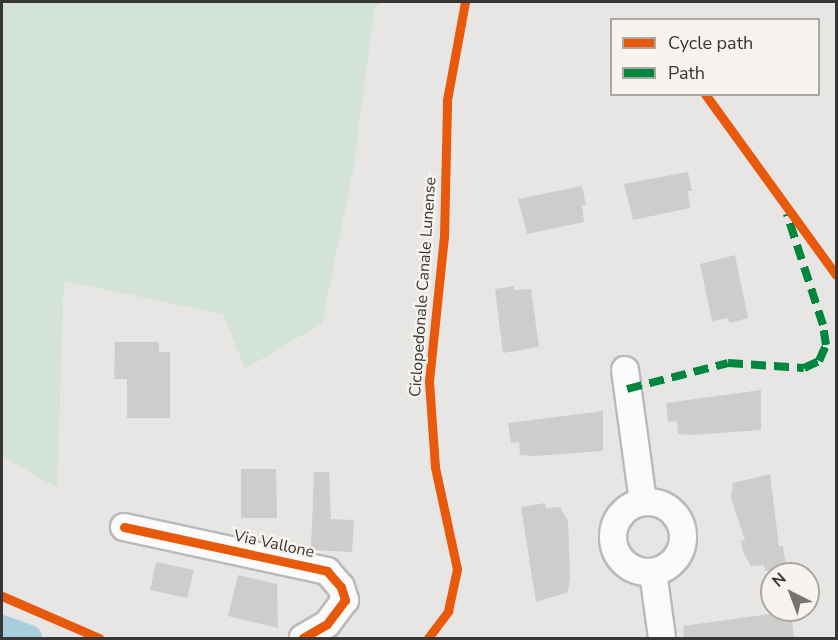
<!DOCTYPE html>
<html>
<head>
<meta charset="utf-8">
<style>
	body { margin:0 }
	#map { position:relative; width:838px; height:640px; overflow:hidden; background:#e8e6e4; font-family:"Nunito Sans",sans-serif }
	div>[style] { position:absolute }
	.green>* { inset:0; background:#d3e3d7 }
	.canal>* { height:26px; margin:-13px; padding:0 13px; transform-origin:13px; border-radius:13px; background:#a6cedd }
	.building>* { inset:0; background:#cfcdcb }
	.roads { filter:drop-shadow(2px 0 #bbbab8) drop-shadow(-2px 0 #bbbab8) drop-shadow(0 2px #bbbab8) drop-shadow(0 -2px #bbbab8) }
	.street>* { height:26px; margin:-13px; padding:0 13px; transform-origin:13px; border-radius:13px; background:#fcfbfb }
	.street>.ring { margin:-13px; padding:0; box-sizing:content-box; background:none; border:26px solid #fcfbfb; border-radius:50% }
	.quiet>* { height:8px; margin-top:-4px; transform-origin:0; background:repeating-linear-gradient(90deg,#00873e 0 15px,transparent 0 23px) }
	.cycleway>* { height:9px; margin:-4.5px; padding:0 4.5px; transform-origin:4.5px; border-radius:4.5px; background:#e8590c }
	span { translate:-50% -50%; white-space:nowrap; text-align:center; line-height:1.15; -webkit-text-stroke:5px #f7f4f0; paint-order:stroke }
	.street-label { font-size:16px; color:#373635 }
	.frame { position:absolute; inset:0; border:3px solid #373635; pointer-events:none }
	.legend { position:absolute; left:610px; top:18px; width:210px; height:78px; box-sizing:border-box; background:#f7f4f0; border:2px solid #aaa8a5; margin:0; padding:8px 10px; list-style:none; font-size:18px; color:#373635 }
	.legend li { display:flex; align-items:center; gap:12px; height:30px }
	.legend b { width:30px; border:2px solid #aaa8a5 }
	.north { position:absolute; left:760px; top:562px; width:60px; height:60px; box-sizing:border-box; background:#f7f4f0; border:2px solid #aaa8a5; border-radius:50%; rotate:318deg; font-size:16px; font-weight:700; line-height:24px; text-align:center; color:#373635 }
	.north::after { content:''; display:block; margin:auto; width:21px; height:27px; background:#757472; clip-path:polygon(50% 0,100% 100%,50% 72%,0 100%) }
</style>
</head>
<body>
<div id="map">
	<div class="green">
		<div style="clip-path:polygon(2px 2px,382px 2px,374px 10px,354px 166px,322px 323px,245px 369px,223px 314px,64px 281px,57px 488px,2px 456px)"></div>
	</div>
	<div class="canal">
		<div style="left:2px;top:628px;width:29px;rotate:20deg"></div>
	</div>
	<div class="building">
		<div style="clip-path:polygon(688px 172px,692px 191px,688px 191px,690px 208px,633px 220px,624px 184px)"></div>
		<div style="clip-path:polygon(582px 186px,586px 205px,582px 205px,584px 222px,527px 234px,518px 199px)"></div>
		<div style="clip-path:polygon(735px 255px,748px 318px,729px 323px,728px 318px,712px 321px,700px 264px)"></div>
		<div style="clip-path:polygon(514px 286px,514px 290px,531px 289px,539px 347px,503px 353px,495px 289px)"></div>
		<div style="clip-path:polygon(115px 342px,159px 342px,159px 352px,170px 352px,170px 418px,127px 418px,127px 379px,114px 379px)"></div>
		<div style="clip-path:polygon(761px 390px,761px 430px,692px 435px,678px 434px,677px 421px,668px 422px,666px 403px)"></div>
		<div style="clip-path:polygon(603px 411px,603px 451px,534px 456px,520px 455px,519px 442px,511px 443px,508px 423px)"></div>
		<div style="clip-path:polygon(241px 469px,276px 469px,277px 518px,241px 518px)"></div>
		<div style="clip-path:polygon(314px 472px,329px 472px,331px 519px,354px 520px,352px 552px,311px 550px)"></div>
		<div style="clip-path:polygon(770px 474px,779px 546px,783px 546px,786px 567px,765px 571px,764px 565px,751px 566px,743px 552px,741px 541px,745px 540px,731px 498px,733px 483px)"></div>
		<div style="clip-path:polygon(545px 503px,546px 508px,560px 507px,568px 521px,570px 578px,568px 592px,536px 602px,521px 507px)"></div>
		<div style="clip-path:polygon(156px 562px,194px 570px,187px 598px,150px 590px)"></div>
		<div style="clip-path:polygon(238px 575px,277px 584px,278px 628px,228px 616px)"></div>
		<div style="clip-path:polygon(791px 611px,794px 637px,790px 639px,684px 639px,683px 626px)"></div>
	</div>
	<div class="roads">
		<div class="street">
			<div style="left:625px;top:370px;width:132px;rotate:82.2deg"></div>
			<div class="ring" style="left:613px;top:502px;width:44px;height:44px"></div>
			<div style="left:124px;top:527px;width:208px;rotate:12.2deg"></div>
			<div style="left:327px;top:571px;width:21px;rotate:49deg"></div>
			<div style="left:341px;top:587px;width:14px;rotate:73deg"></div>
			<div style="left:345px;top:600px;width:30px;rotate:127deg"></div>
			<div style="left:327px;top:624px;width:28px;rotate:150deg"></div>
			<div style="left:653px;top:572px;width:67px;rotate:82.2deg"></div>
		</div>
	</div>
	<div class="quiet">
		<div style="left:627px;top:389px;width:104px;rotate:-14.4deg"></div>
		<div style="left:728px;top:363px;width:76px;rotate:3.8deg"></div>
		<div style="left:804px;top:368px;width:17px;rotate:-25deg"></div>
		<div style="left:819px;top:361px;width:17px;rotate:-66deg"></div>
		<div style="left:826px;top:345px;width:20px;rotate:-99deg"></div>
		<div style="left:823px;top:325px;width:117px;rotate:-108deg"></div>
	</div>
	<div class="cycleway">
		<div style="left:705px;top:94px;width:223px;rotate:54.1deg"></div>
		<div style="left:124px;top:527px;width:208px;rotate:12.2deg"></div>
		<div style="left:327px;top:571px;width:21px;rotate:49deg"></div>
		<div style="left:341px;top:587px;width:14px;rotate:73deg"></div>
		<div style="left:345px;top:600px;width:30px;rotate:127deg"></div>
		<div style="left:327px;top:624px;width:28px;rotate:150deg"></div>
		<div style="left:2px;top:596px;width:106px;rotate:23.4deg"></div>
		<div style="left:428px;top:638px;width:34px;rotate:-53deg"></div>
		<div style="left:448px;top:611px;width:43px;rotate:-77.9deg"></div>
		<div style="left:457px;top:569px;width:104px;rotate:-102.2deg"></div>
		<div style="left:435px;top:467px;width:86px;rotate:-94deg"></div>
		<div style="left:429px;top:381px;width:145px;rotate:-84.1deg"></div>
		<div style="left:444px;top:237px;width:137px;rotate:-88.7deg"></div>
		<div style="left:447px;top:100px;width:100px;rotate:-79.6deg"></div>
	</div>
	<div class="street-label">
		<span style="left:423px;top:287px;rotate:-86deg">Ciclopedonale Canale Lunense</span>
		<span style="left:274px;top:544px;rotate:12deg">Via Vallone</span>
	</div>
	<div class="frame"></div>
	<ul class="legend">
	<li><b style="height:8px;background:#e8590c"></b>Cycle path</li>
	<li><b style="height:8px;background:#00873e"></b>Path</li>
	</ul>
	<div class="north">N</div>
</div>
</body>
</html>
